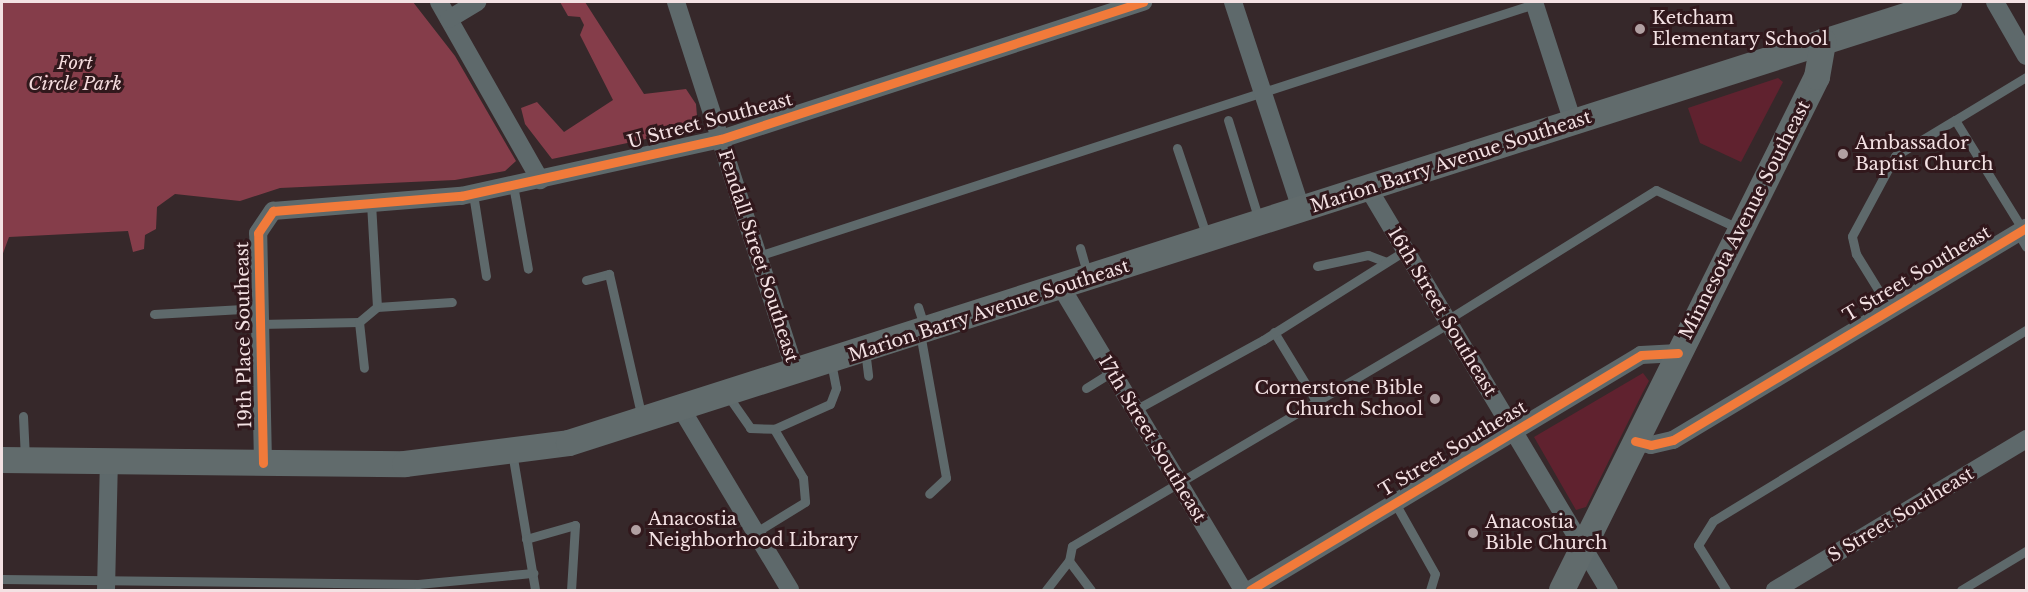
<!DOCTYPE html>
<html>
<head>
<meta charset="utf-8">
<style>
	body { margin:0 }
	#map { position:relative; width:2028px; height:592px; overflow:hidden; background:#36282a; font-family:"Libre Baskerville",serif }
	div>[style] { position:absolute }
	.green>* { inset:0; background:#60222f }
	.forest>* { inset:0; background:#853d4a }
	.lane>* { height:9px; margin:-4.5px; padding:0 4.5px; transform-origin:4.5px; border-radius:4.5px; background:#5e696b }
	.street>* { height:18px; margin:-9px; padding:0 9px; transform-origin:9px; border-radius:9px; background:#5e696b }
	.secondary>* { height:26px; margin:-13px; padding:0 13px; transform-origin:13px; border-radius:13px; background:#616b6c }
	.cycleway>* { height:9px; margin:-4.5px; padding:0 4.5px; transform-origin:4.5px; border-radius:4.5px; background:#f17a3a }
	.dots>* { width:16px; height:16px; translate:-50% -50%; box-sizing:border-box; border:3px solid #31181c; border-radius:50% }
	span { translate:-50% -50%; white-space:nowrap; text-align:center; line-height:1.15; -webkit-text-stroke:6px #31181c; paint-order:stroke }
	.poi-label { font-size:18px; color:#f3e1e3 }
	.left { translate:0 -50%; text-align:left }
	.right { translate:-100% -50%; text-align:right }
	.park-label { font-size:18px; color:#f4dbdd; font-style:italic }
	.street-label { font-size:18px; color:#f3e1e3 }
	.frame { position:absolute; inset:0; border:3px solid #f3e1e3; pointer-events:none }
</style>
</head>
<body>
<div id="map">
	<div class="green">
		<div style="clip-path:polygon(1778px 78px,1783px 82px,1741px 162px,1700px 143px,1688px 108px)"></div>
		<div style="clip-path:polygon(1643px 373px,1649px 381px,1643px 392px,1586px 507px,1576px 510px,1534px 437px)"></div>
	</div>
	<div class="forest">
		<div style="clip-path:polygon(2px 2px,413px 2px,455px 56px,516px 161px,505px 171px,455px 180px,280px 188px,240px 201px,175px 194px,157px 207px,156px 229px,145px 235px,144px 249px,133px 252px,128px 231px,9px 237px,2px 256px)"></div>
		<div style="clip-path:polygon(560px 2px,585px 2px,644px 94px,686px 89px,696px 104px,698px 128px,552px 159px,525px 124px,521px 108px,537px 102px,564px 132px,613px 100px,580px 35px,584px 25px,580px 17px,568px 16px)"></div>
	</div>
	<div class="lane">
		<div style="left:1228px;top:120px;width:105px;rotate:72.8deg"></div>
		<div style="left:1177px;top:148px;width:94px;rotate:71.4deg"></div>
		<div style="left:513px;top:185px;width:85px;rotate:79.9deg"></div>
		<div style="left:473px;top:194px;width:83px;rotate:81deg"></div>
		<div style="left:2023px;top:230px;width:129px;rotate:-121.7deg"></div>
		<div style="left:1955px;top:120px;width:83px;rotate:-31.2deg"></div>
		<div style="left:2018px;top:233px;width:16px;rotate:60deg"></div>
		<div style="left:1080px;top:248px;width:29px;rotate:74deg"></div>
		<div style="left:758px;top:256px;width:816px;rotate:-17.99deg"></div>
		<div style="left:1317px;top:266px;width:52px;rotate:-12.2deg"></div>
		<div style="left:1368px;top:255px;width:19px;rotate:21deg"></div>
		<div style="left:586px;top:280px;width:24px;rotate:-15deg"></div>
		<div style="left:609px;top:274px;width:148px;rotate:77.1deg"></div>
		<div style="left:377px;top:307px;width:75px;rotate:-3.8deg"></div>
		<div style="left:918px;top:307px;width:22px;rotate:72deg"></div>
		<div style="left:1890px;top:309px;width:65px;rotate:-121.7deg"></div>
		<div style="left:1856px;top:254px;width:18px;rotate:-103deg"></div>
		<div style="left:1852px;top:236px;width:91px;rotate:-61.7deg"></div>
		<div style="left:1895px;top:156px;width:70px;rotate:-31deg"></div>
		<div style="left:154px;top:314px;width:105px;rotate:-3.3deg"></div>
		<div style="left:1447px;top:320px;width:246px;rotate:-31.9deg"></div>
		<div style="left:1656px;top:190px;width:93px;rotate:24.9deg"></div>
		<div style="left:359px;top:322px;width:46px;rotate:83.8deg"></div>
		<div style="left:259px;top:324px;width:100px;rotate:-1.1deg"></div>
		<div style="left:359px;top:322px;width:23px;rotate:-40deg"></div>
		<div style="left:377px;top:307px;width:105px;rotate:-93.3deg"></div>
		<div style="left:1274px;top:332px;width:81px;rotate:58.7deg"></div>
		<div style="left:920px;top:333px;width:147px;rotate:79.8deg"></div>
		<div style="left:946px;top:478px;width:23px;rotate:137deg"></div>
		<div style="left:865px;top:350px;width:26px;rotate:83deg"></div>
		<div style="left:1086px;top:388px;width:31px;rotate:-32deg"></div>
		<div style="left:728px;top:396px;width:39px;rotate:55deg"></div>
		<div style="left:750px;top:428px;width:24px;rotate:2deg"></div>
		<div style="left:774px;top:429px;width:57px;rotate:59.4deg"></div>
		<div style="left:803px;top:478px;width:24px;rotate:85deg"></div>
		<div style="left:805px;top:502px;width:57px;rotate:148.5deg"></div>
		<div style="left:1135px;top:410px;width:146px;rotate:-28.7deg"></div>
		<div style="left:1263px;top:340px;width:169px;rotate:-32.2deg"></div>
		<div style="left:23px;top:416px;width:43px;rotate:87.3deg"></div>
		<div style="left:774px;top:429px;width:61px;rotate:-24.1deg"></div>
		<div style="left:830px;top:404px;width:17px;rotate:-69deg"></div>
		<div style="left:836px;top:388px;width:26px;rotate:-101deg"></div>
		<div style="left:512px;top:452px;width:140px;rotate:80.5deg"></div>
		<div style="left:1395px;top:503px;width:81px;rotate:60.6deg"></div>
		<div style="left:1435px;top:574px;width:17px;rotate:107deg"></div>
		<div style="left:526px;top:539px;width:51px;rotate:-15.9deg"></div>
		<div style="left:575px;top:525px;width:65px;rotate:93.5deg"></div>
		<div style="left:1069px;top:561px;width:36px;rotate:53deg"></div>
		<div style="left:2px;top:579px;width:416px;rotate:0.7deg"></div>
		<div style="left:418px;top:584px;width:116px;rotate:-5.5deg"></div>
		<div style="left:1046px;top:590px;width:37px;rotate:-52deg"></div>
		<div style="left:1069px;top:561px;width:15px;rotate:-79deg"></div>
		<div style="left:1072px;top:546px;width:438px;rotate:-30.6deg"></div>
		<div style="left:1726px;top:590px;width:53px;rotate:-121.9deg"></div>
		<div style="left:1698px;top:545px;width:28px;rotate:-58deg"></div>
		<div style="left:1713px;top:521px;width:367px;rotate:-31.4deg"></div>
		<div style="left:1961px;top:590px;width:76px;rotate:-31deg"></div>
	</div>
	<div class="street">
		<div style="left:439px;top:2px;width:205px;rotate:60.4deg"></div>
		<div style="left:676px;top:2px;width:390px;rotate:72.1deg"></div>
		<div style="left:1233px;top:2px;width:218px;rotate:71.8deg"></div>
		<div style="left:1534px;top:2px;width:127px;rotate:72.1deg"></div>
		<div style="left:1995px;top:2px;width:62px;rotate:60.1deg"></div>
		<div style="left:449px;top:19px;width:33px;rotate:-31deg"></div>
		<div style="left:1368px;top:188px;width:469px;rotate:59.1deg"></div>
		<div style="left:1061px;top:287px;width:353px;rotate:59deg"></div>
		<div style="left:682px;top:410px;width:210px;rotate:59deg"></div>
		<div style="left:1635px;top:441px;width:16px;rotate:14deg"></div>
		<div style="left:1651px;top:445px;width:23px;rotate:-13deg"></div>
		<div style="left:1673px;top:440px;width:412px;rotate:-31deg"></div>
		<div style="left:263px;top:463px;width:230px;rotate:-91.2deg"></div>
		<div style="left:258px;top:233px;width:27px;rotate:-56deg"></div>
		<div style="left:273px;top:211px;width:189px;rotate:-4.6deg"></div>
		<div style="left:461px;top:196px;width:266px;rotate:-12.4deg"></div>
		<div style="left:721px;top:139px;width:444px;rotate:-18deg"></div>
		<div style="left:106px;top:590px;width:129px;rotate:-88.7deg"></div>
		<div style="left:1250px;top:590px;width:456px;rotate:-31deg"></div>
		<div style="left:1641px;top:355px;width:37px;rotate:-3deg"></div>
		<div style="left:1775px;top:590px;width:293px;rotate:-31deg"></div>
	</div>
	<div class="secondary">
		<div style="left:2px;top:460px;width:403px;rotate:0.6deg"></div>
		<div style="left:405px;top:464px;width:165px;rotate:-7.3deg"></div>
		<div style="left:569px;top:443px;width:1449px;rotate:-17.72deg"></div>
		<div style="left:1562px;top:590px;width:573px;rotate:-63.57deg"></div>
		<div style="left:1817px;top:77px;width:36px;rotate:-80deg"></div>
	</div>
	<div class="cycleway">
		<div style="left:1635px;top:441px;width:16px;rotate:14deg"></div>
		<div style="left:1651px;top:445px;width:23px;rotate:-13deg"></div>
		<div style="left:1673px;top:440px;width:412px;rotate:-31deg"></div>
		<div style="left:263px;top:463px;width:230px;rotate:-91.2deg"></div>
		<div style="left:258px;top:233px;width:27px;rotate:-56deg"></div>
		<div style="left:273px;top:211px;width:189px;rotate:-4.6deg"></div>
		<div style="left:461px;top:196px;width:266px;rotate:-12.4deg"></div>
		<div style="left:721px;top:139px;width:444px;rotate:-18deg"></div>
		<div style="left:1250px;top:590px;width:456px;rotate:-31deg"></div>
		<div style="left:1641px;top:355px;width:37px;rotate:-3deg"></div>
	</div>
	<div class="dots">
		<div style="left:1640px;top:29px;background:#b1a0a2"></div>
		<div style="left:1843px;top:154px;background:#b1a0a2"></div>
		<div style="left:1435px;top:399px;background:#b1a0a2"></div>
		<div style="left:636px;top:530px;background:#b1a0a2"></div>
		<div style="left:1473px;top:533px;background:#b1a0a2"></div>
	</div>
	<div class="poi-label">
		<span class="left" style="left:1652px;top:29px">Ketcham<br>Elementary School</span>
		<span class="left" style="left:1855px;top:154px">Ambassador<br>Baptist Church</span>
		<span class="right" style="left:1423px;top:399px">Cornerstone Bible<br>Church School</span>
		<span class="left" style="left:648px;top:530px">Anacostia<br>Neighborhood Library</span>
		<span class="left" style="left:1485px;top:533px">Anacostia<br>Bible Church</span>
	</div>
	<div class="park-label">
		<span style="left:75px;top:74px">Fort<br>Circle Park</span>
	</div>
	<div class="street-label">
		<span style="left:710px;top:121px;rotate:-15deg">U Street Southeast</span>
		<span style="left:1451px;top:162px;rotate:-18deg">Marion Barry Avenue Southeast</span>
		<span style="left:1745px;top:220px;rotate:-63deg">Minnesota Avenue Southeast</span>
		<span style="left:758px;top:256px;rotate:72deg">Fendall Street Southeast</span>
		<span style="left:1917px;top:274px;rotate:-31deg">T Street Southeast</span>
		<span style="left:989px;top:311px;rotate:-18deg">Marion Barry Avenue Southeast</span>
		<span style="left:1442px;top:312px;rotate:59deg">16th Street Southeast</span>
		<span style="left:244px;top:335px;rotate:-91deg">19th Place Southeast</span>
		<span style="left:1152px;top:439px;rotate:59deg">17th Street Southeast</span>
		<span style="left:1453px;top:449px;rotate:-31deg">T Street Southeast</span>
		<span style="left:1901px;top:515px;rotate:-31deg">S Street Southeast</span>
	</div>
	<div class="frame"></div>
</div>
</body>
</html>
